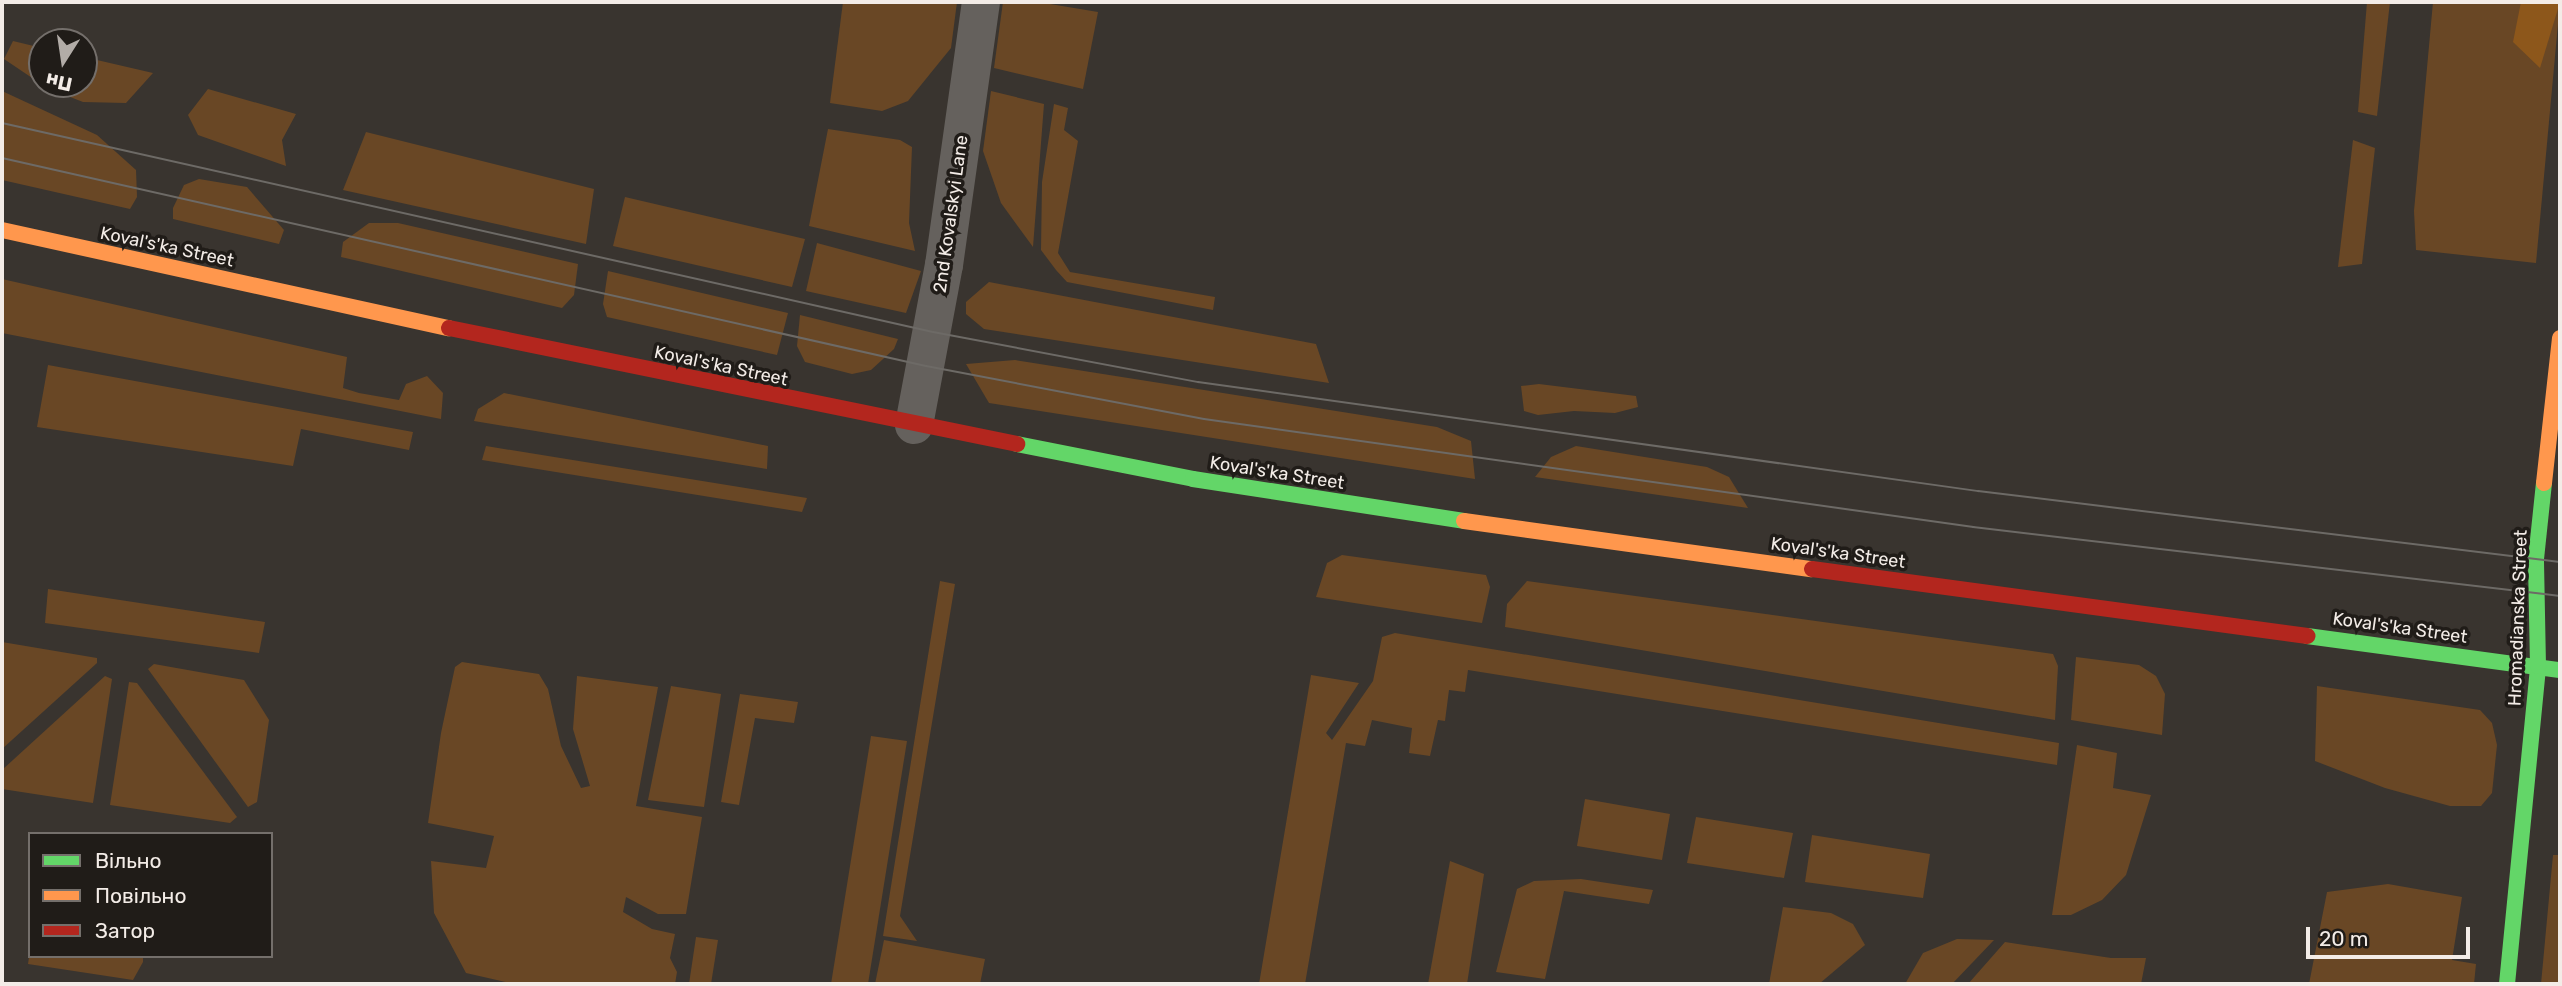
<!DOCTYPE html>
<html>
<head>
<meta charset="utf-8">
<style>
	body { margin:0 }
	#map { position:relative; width:2562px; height:986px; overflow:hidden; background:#39342f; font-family:Rubik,sans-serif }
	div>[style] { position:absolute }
	.green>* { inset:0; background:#694725 }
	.forest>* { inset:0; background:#8d571b }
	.street>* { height:38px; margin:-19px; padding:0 19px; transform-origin:19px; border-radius:19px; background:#65615d }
	.fast>* { height:16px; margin:-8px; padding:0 8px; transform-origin:8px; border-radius:8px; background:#63d668 }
	.slow>* { height:16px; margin:-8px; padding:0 8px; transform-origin:8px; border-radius:8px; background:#ff974d }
	.jam>* { height:16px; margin:-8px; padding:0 8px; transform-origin:8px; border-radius:8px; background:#b3261e }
	.tram>* { height:2px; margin:-1px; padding:0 1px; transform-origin:1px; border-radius:1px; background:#6d6a66 }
	span { translate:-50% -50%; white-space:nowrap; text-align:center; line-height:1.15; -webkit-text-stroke:7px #201c18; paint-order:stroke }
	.street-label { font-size:18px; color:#f3ece7 }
	.frame { position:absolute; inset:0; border:4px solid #f3ece7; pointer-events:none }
	.legend { position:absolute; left:28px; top:832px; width:245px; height:126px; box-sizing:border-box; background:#201c18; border:2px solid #746f6b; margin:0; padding:9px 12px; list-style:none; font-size:21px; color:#f3ece7 }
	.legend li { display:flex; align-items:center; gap:14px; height:35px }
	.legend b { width:35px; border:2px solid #746f6b }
	.north { position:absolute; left:28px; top:28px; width:70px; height:70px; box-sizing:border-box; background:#201c18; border:2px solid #746f6b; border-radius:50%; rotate:192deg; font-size:19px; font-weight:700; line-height:28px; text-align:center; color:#f3ece7 }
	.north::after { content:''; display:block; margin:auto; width:24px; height:32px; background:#b2aca7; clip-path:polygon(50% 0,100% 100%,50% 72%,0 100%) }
	.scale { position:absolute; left:2306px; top:927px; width:164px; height:32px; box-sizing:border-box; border:4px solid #f3ece7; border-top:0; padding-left:9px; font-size:21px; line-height:24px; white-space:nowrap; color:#f3ece7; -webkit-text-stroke:5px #201c18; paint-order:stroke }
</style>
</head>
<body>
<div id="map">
	<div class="green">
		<div style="clip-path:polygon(843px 2px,957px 2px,951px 48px,908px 101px,882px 111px,830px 103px)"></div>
		<div style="clip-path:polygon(1003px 2px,1038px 2px,1098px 12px,1083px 89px,994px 68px)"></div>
		<div style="clip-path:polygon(2367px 2px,2390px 2px,2377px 116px,2358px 112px)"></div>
		<div style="clip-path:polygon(2433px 2px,2560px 2px,2536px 263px,2416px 250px,2414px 211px)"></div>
		<div style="clip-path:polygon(13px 41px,42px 48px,42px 84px,84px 84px,84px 57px,153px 73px,126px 103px,83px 102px,47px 88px,4px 59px)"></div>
		<div style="clip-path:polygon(208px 89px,296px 114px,282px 140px,286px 166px,198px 135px,188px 115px)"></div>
		<div style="clip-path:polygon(2px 91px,97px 135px,136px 170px,137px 197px,130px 209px,2px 180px)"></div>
		<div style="clip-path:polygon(991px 91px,1044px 104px,1033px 247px,1001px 203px,983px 151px)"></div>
		<div style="clip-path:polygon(1054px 104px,1068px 108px,1064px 130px,1078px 141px,1058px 253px,1070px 272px,1215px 297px,1213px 310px,1067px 282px,1056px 270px,1041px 250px,1042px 182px)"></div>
		<div style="clip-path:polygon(828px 129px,900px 140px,912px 147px,909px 223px,915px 251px,809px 226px)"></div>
		<div style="clip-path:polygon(366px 132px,594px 189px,586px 244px,343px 190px)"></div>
		<div style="clip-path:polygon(2353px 140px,2375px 148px,2362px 264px,2338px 267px)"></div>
		<div style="clip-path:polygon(199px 179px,247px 187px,284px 230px,279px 244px,173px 219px,173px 208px,184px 185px)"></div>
		<div style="clip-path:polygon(625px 197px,805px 239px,792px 287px,613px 246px)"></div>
		<div style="clip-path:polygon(369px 223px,398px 223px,578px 264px,574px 295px,562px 308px,341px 257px,343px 242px)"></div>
		<div style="clip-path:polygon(817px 243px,921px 271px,906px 313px,806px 291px)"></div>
		<div style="clip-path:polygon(608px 271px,788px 313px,777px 355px,607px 317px,603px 304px)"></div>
		<div style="clip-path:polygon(2px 279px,347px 357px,343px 388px,359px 393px,399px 400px,406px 384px,427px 376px,443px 393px,441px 419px,2px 333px)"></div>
		<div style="clip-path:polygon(989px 282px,1316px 344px,1329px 383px,984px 329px,966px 314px,966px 302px)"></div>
		<div style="clip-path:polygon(800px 315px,898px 339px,894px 349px,871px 370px,852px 374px,805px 362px,797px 346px)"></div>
		<div style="clip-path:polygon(1015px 360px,1437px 427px,1471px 441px,1475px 479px,989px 403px,966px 364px)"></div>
		<div style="clip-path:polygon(48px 365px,413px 432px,409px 450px,301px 429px,293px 466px,37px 427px)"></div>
		<div style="clip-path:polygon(1539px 384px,1636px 396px,1638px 407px,1615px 413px,1574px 411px,1538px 415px,1524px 411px,1521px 386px)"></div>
		<div style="clip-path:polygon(504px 393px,768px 446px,767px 469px,474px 421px,478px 409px)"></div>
		<div style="clip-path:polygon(486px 446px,807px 498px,802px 512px,482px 460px)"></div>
		<div style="clip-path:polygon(1576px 446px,1707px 467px,1729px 477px,1748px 508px,1535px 477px,1551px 457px)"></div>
		<div style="clip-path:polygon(1342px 555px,1486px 575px,1490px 587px,1482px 623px,1316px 597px,1327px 563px)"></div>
		<div style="clip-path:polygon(940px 581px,955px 584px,900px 916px,917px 941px,883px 936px)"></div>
		<div style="clip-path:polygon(1527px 581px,2053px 654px,2058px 666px,2055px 720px,1505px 627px,1507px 604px)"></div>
		<div style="clip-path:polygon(48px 589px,265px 622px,259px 653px,45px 623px)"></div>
		<div style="clip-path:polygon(1395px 633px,2059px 743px,2057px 765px,1468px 670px,1465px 692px,1449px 690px,1445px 721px,1438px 720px,1430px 756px,1409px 753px,1412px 728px,1372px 720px,1365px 746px,1346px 743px,1305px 984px,1259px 984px,1311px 675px,1359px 683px,1326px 733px,1332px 740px,1373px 681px,1382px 637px)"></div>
		<div style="clip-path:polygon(2px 642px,97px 658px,97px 663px,2px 749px)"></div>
		<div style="clip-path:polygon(2076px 657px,2139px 665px,2156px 676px,2165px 694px,2162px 735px,2071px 720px)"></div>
		<div style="clip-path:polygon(462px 662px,539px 674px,548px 689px,561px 746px,581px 788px,590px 786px,573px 729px,577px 676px,658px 687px,636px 806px,702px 817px,686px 914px,658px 914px,626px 897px,623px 912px,652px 929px,675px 934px,670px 958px,677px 972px,675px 984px,514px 984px,466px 973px,434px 913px,431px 861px,486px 868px,494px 836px,428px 823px,441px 733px,455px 667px)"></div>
		<div style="clip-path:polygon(154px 664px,244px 680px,269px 720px,257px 802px,248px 807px,148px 669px)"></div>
		<div style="clip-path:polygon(105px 676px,112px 679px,93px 803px,2px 789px,2px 770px)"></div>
		<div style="clip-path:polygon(129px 682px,137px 683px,237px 817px,230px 823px,110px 805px)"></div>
		<div style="clip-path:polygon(671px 686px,721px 694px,704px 807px,648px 800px)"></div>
		<div style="clip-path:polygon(2317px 686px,2480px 710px,2492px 723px,2497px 745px,2492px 793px,2481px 806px,2450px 806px,2385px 788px,2315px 761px)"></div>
		<div style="clip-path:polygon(740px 694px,798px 702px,794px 723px,755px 718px,739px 805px,721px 802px)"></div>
		<div style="clip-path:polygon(871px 736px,907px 741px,868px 984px,831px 984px)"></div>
		<div style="clip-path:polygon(2077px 745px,2117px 753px,2113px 788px,2151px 795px,2126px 875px,2102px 900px,2071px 915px,2052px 915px)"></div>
		<div style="clip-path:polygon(1585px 799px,1670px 814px,1662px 860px,1577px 846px)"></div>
		<div style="clip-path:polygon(1696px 817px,1793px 833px,1784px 878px,1687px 863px)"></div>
		<div style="clip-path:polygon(1812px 835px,1930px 854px,1923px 898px,1805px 882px)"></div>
		<div style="clip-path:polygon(2553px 855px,2560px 855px,2560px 984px,2541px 984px)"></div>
		<div style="clip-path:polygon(1450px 861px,1484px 874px,1467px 984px,1428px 984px)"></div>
		<div style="clip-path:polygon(1581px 879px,1653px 890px,1649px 904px,1564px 891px,1545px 979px,1496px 972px,1517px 889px,1534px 881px)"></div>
		<div style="clip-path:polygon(2388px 884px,2462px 897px,2452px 960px,2476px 964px,2474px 984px,2309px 984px,2327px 892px)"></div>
		<div style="clip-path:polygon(1783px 907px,1831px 913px,1853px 924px,1865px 945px,1819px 984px,1769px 984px)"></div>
		<div style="clip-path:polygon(696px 937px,718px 940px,711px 984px,689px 984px)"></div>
		<div style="clip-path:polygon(1957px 939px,1994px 940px,1952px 984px,1905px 984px,1923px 953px)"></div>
		<div style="clip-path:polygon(884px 940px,985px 959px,980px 984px,875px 984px)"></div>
		<div style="clip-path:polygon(2005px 942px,2111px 958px,2146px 958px,2141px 984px,1968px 984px)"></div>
		<div style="clip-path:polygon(30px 950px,30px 956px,143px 956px,143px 962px,133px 980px,28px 964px)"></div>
	</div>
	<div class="forest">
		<div style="clip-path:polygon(2521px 2px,2560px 2px,2540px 68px,2513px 42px)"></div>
	</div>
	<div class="street">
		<div style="left:914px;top:425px;width:163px;rotate:-79.4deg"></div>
		<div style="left:944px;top:265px;width:266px;rotate:-82deg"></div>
	</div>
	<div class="fast">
		<div style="left:1017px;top:444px;width:179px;rotate:11.2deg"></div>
		<div style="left:1193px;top:479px;width:274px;rotate:8.8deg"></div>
		<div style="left:2307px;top:636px;width:255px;rotate:7.7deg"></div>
		<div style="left:2507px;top:984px;width:320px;rotate:-84.4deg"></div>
		<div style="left:2538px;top:666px;width:107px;rotate:-91.1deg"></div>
		<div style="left:2536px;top:559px;width:76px;rotate:-84deg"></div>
	</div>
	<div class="slow">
		<div style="left:2px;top:230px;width:458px;rotate:12.4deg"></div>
		<div style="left:2544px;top:483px;width:146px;rotate:-83.7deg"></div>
		<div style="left:1464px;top:521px;width:351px;rotate:7.9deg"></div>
	</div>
	<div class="jam">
		<div style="left:449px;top:328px;width:580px;rotate:11.54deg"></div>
		<div style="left:1812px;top:569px;width:500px;rotate:7.7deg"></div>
	</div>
	<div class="tram">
		<div style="left:2px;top:123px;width:954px;rotate:12.65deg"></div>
		<div style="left:933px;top:332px;width:270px;rotate:10.7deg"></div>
		<div style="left:1198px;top:382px;width:788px;rotate:7.96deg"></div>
		<div style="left:1978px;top:491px;width:586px;rotate:6.96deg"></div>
		<div style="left:2px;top:158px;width:947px;rotate:12.69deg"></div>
		<div style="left:926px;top:366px;width:283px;rotate:10.8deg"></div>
		<div style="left:1204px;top:419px;width:777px;rotate:7.99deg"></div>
		<div style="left:1973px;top:527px;width:591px;rotate:6.7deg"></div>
	</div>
	<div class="street-label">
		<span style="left:951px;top:214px;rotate:-82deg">2nd Kovalskyi Lane</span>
		<span style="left:167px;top:247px;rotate:12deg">Koval's'ka Street</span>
		<span style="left:721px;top:366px;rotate:12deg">Koval's'ka Street</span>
		<span style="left:1277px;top:473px;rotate:9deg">Koval's'ka Street</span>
		<span style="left:1838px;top:553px;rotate:8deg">Koval's'ka Street</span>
		<span style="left:2518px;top:618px;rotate:-88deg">Hromadianska Street</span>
		<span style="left:2400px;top:628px;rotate:8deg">Koval's'ka Street</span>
	</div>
	<div class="frame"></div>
	<ul class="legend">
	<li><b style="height:9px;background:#63d668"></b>Вільно</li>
	<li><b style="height:9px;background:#ff974d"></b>Повільно</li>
	<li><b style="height:9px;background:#b3261e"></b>Затор</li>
	</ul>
	<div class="north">Пн</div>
	<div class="scale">20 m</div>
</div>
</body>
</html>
